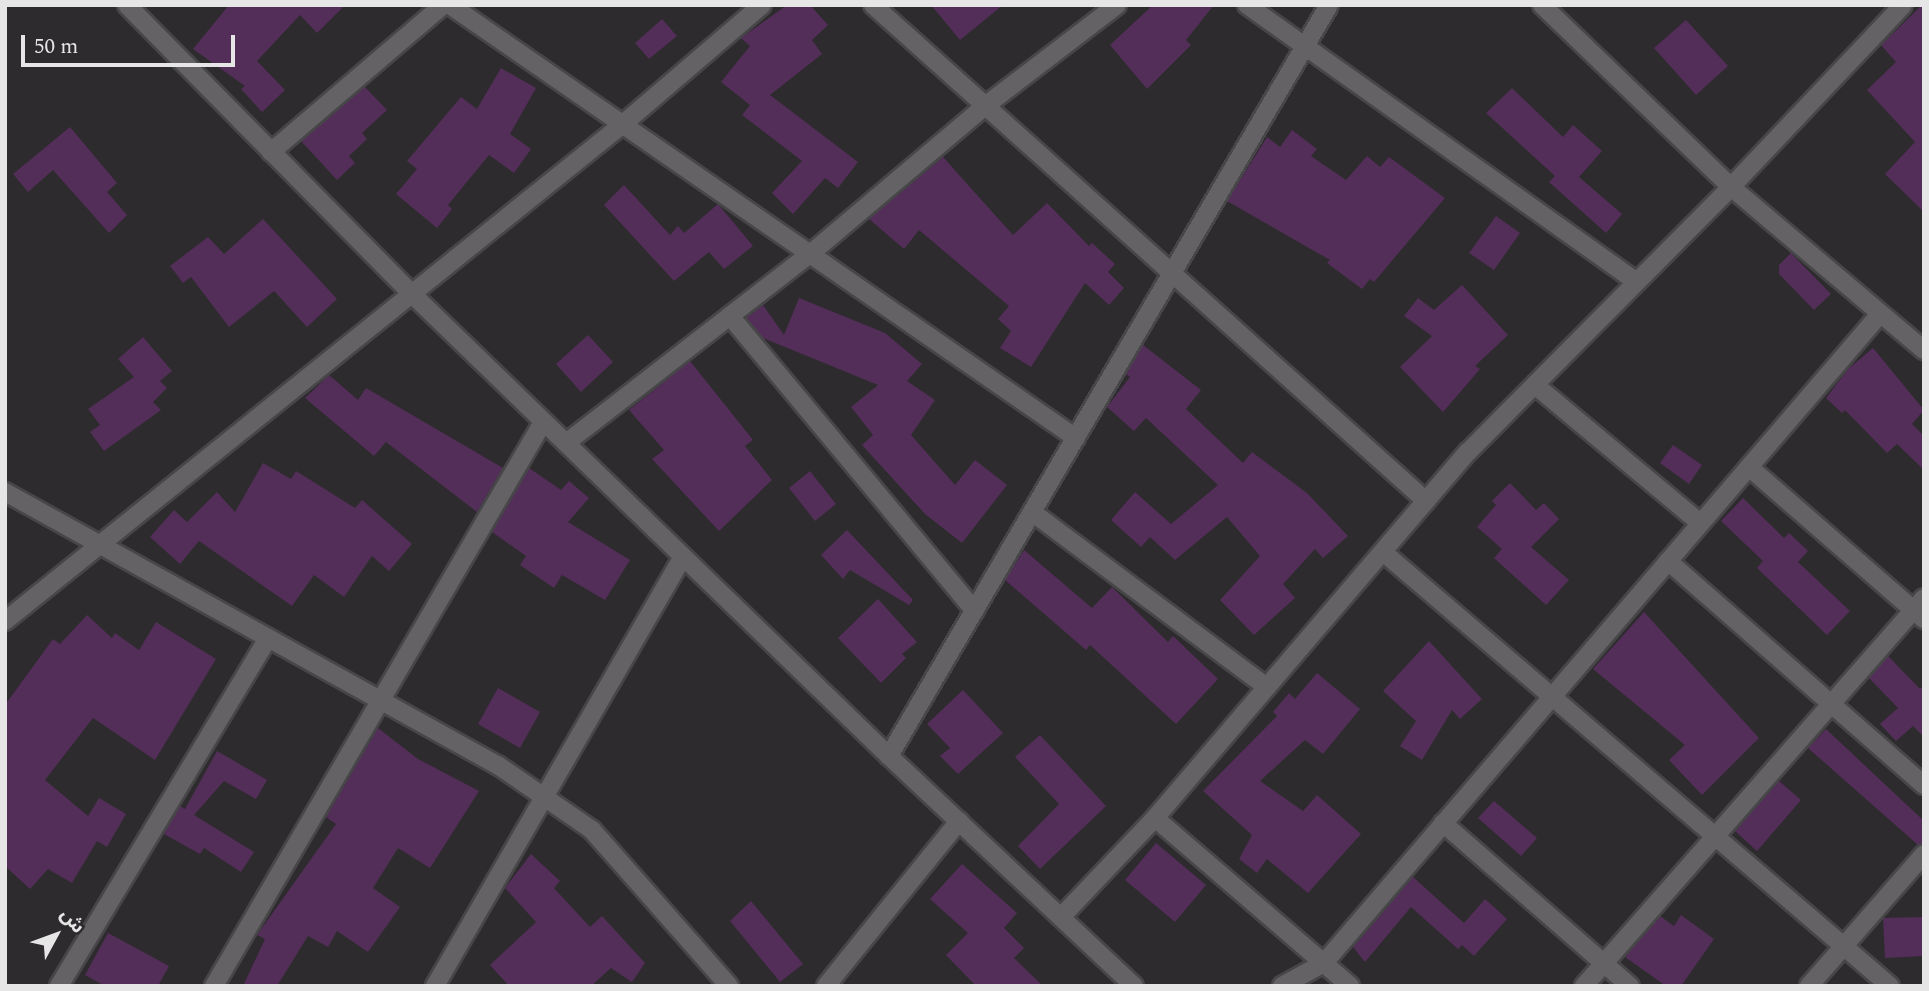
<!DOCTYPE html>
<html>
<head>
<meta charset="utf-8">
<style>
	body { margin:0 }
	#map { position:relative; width:1929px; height:991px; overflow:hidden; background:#2d2b2d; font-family:Spectral,"Noto Sans Arabic",serif }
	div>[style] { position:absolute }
	.building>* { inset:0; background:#532e59 }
	.roads { filter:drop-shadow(2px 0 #474648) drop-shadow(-2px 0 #474648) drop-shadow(0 2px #474648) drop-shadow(0 -2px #474648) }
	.minor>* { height:18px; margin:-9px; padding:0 9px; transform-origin:9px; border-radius:9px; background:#646265 }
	span { translate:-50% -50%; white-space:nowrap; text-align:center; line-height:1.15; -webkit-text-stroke:5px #2d2b2d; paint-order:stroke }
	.frame { position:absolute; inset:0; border:7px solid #e7e6e7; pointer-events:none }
	.north { position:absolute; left:21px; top:900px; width:70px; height:70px; -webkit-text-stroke:5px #2d2b2d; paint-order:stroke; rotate:49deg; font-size:19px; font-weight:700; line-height:28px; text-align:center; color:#e7e6e7 }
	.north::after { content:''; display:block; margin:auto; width:24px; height:32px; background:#e7e6e7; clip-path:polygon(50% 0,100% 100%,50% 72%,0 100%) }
	.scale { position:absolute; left:21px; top:35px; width:214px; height:32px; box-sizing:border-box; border:4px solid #e7e6e7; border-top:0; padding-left:9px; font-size:21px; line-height:24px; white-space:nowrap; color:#e7e6e7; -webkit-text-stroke:5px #2d2b2d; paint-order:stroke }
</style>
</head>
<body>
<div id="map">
	<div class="building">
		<div style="clip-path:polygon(229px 5px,345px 5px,317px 33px,300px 15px,257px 61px,285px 90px,262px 112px,241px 89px,245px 86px,193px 49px)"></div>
		<div style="clip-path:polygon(787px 5px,810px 5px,828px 25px,812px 40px,822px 54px,770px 95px,858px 162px,838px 188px,825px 178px,793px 214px,772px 193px,802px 161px,742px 115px,750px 105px,721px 82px,750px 46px,741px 38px)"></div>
		<div style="clip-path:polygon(931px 5px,1003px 5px,960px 40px)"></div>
		<div style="clip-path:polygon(1153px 5px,1214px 5px,1186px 40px,1191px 45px,1147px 89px,1110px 45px)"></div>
		<div style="clip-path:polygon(1922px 5px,1924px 5px,1924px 212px,1885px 174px,1915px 142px,1867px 90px,1896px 62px,1881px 45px)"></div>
		<div style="clip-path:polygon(662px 19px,677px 36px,649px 59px,635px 43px)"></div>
		<div style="clip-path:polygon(1686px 20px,1728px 66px,1696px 95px,1654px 48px)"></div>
		<div style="clip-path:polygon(501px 68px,536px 88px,510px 134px,531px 149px,514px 173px,489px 155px,448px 205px,452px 209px,437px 228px,396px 194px,417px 169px,407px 161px,461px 97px,477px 109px)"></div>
		<div style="clip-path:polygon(365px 87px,387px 110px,362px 133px,367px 139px,349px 156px,355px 163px,337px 180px,301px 141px)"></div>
		<div style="clip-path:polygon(1512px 88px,1563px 137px,1573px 125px,1602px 151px,1579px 177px,1622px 214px,1606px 233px,1549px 182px,1555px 176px,1486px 113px)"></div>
		<div style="clip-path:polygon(70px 127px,117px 183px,107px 192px,127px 215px,109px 233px,53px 170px,28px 192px,13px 174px)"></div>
		<div style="clip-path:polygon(1292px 130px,1317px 149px,1311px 156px,1346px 180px,1367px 156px,1380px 167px,1389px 157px,1445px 198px,1374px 282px,1370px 279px,1362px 289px,1327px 263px,1330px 260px,1227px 201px,1267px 137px,1280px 147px)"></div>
		<div style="clip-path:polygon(943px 157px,1013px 235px,1047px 203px,1089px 246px,1092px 243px,1115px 264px,1108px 272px,1124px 288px,1109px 305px,1085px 283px,1031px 367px,1000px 348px,1011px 331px,998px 319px,1009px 306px,919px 230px,904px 249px,869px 219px)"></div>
		<div style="clip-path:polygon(624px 185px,670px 235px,678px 226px,684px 233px,718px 204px,753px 246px,724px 269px,709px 252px,674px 281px,604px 205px)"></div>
		<div style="clip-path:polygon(1496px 216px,1520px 233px,1494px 270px,1469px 253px)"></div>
		<div style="clip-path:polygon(263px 219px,337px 299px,307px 327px,274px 291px,229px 327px,191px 277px,183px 283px,170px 266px,208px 237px,224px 254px)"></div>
		<div style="clip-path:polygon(1791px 253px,1831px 294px,1814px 310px,1779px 274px,1779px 265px)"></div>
		<div style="clip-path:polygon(1462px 285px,1508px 335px,1475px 366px,1480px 369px,1443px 412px,1400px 367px,1432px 336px,1404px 316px,1418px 298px,1434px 310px)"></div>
		<div style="clip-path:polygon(799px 298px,885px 333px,922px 364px,907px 381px,935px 400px,911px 435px,955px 485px,975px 460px,1007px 485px,962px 543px,925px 514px,862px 445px,873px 435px,851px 407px,878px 385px,763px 338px,746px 318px,763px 305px,784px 335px)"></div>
		<div style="clip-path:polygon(588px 335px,613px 362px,581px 392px,556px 364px)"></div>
		<div style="clip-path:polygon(143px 337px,172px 371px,160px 381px,167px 388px,153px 402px,161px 410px,104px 451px,90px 432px,100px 425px,88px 409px,134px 377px,118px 359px)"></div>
		<div style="clip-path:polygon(1143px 345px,1201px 390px,1186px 409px,1243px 463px,1252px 452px,1307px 493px,1348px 536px,1323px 558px,1315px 549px,1283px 584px,1295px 598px,1254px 635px,1220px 600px,1260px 556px,1227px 517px,1175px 560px,1150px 537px,1141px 547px,1111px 520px,1135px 492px,1171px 524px,1218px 485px,1146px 418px,1134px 431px,1107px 407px,1130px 377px,1126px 374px)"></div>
		<div style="clip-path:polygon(1873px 348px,1924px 410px,1912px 424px,1924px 436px,1924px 470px,1897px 444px,1887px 453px,1845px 410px,1842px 413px,1826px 398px,1848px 369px)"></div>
		<div style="clip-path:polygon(690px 361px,753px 440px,745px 446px,772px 480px,719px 531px,652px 459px,664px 450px,629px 410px)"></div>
		<div style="clip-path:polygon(329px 375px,358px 400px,366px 388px,503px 468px,477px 512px,386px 442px,374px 456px,305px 398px)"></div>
		<div style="clip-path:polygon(1673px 445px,1702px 465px,1689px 484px,1660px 463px)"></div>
		<div style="clip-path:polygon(263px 463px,291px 479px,296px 471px,355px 508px,362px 500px,412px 544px,389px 571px,372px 556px,344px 597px,314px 575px,292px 606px,199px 541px,180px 564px,150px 537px,174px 510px,187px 522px,217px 492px,235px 512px)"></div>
		<div style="clip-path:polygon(529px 468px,561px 490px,569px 481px,589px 498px,568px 522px,630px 560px,605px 600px,562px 575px,554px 588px,520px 565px,526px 556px,492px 532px)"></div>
		<div style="clip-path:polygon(810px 471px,836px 504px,815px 521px,789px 488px)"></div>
		<div style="clip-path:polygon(1510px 483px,1536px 510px,1544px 503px,1559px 519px,1531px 547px,1569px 580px,1546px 605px,1494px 558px,1502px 549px,1477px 527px,1496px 505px,1492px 501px)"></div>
		<div style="clip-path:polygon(1743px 498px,1784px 538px,1789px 533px,1808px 551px,1798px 562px,1850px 611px,1827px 635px,1757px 568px,1763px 561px,1721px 521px)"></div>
		<div style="clip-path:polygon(847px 530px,913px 600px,909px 605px,850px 570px,843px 579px,821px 555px)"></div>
		<div style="clip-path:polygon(1024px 550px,1092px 608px,1112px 587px,1168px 642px,1173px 636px,1218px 679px,1176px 724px,1090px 645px,1086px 650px,1005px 580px)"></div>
		<div style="clip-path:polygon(878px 599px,917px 642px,902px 654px,906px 658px,881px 683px,838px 638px)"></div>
		<div style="clip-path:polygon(1644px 612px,1759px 738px,1702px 795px,1669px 760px,1685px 745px,1593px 669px)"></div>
		<div style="clip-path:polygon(87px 615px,112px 638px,115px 633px,139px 650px,156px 622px,216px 659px,155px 760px,93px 718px,45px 780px,88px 816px,99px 798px,126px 814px,107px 847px,97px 841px,72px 883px,48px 869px,30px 889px,5px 866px,5px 705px,53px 639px,60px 644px)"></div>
		<div style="clip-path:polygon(1429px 641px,1482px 699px,1460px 719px,1452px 710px,1422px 760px,1400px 746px,1416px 721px,1383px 691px)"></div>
		<div style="clip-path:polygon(1888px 656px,1920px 689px,1924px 685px,1924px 737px,1913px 726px,1896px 741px,1880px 724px,1898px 708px,1869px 678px)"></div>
		<div style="clip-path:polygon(1317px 673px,1360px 709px,1323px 754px,1305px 740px,1260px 781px,1303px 811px,1317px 795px,1361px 834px,1308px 893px,1267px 859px,1257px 873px,1239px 859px,1252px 835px,1203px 791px,1277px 716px,1273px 712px,1289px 693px,1295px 699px)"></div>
		<div style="clip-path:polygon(498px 688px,540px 712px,520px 748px,478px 724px)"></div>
		<div style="clip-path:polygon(963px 690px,1003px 733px,958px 774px,940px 756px,950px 748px,927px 724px)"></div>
		<div style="clip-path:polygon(378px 728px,418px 759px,479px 791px,430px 868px,398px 848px,373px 888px,400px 907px,368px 952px,337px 931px,328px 947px,308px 936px,277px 986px,243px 986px,265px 939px,257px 935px,336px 824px,326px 817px)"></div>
		<div style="clip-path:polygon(1826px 729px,1924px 821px,1924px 843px,1918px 845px,1808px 748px)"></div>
		<div style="clip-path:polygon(1040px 735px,1106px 806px,1040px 869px,1018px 846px,1059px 804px,1015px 757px)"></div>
		<div style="clip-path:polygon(217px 751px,267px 780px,256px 799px,224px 781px,194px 815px,254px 852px,241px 872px,204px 848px,200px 854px,164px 834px,180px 806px,185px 809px)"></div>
		<div style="clip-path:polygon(1779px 781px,1801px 800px,1757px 851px,1735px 831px)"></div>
		<div style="clip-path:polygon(1494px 801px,1537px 838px,1521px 856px,1478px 818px)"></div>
		<div style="clip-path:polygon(1156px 843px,1206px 885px,1175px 922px,1125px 880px)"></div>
		<div style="clip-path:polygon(531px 854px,560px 881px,554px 888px,590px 927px,602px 916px,645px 963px,632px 982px,611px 968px,591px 986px,509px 986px,490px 965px,536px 922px,505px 888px)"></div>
		<div style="clip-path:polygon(962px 864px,1017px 913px,1004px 928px,1024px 948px,1014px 958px,1043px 986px,976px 986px,946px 955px,968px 933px,930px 899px)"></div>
		<div style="clip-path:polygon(1413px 877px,1464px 923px,1485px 899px,1507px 919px,1474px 956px,1462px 945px,1458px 949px,1411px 907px,1365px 962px,1353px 947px)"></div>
		<div style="clip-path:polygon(751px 901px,803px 964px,780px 982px,730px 921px)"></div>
		<div style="clip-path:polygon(1681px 915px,1714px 939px,1681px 986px,1666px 986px,1625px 957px,1660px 916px,1674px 926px)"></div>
		<div style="clip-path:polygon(1924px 917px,1924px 956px,1885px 958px,1883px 918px)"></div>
		<div style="clip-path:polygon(108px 933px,169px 966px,158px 986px,105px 986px,85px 975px)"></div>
	</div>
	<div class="roads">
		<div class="minor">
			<div style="left:127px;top:5px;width:403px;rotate:45.4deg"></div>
			<div style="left:410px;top:292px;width:667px;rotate:44.09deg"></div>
			<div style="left:889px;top:756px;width:336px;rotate:43.2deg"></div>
			<div style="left:450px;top:5px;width:761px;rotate:34.67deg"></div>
			<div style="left:873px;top:5px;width:743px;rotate:41.89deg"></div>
			<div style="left:1247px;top:5px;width:478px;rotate:35.4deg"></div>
			<div style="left:1542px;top:5px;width:262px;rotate:43.9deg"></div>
			<div style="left:1731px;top:187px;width:253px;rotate:40.2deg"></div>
			<div style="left:271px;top:152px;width:226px;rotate:-40.5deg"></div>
			<div style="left:730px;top:316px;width:383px;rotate:50.3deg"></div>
			<div style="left:1535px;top:385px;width:215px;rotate:39.9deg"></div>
			<div style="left:566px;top:443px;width:309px;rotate:-37.8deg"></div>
			<div style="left:810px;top:254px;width:229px;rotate:-40.2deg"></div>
			<div style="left:985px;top:106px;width:166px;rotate:-37.4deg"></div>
			<div style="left:1749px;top:467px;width:232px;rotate:41deg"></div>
			<div style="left:5px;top:492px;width:565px;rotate:29.02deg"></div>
			<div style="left:499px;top:766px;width:113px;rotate:34.5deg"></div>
			<div style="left:592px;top:830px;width:208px;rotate:48.7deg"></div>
			<div style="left:1032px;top:512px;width:293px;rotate:36.7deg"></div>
			<div style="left:1383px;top:552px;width:667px;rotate:40.56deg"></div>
			<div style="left:1668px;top:561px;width:340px;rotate:41.2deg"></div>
			<div style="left:5px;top:621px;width:793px;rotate:-38.81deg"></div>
			<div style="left:623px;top:124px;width:183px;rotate:-40.6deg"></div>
			<div style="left:889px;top:756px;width:870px;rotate:-59.63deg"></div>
			<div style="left:1155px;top:818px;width:257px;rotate:40.7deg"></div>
			<div style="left:1443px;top:823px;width:248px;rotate:41.1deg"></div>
			<div style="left:1062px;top:916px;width:135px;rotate:-46.5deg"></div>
			<div style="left:1155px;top:818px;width:482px;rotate:-49.5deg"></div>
			<div style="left:1468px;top:452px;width:373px;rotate:-45.2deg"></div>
			<div style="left:1731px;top:187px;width:250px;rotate:-46.6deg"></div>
			<div style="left:59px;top:986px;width:406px;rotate:-59deg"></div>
			<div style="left:214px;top:986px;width:653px;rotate:-59.74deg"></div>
			<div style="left:435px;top:986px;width:496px;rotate:-60deg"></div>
			<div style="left:826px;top:986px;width:212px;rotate:-51.1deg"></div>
			<div style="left:1282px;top:986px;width:48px;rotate:-28.7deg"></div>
			<div style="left:1324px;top:963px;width:855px;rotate:-49.41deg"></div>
			<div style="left:1584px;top:986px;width:516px;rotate:-48.77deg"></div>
			<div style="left:1809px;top:986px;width:175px;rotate:-48.9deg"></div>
		</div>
	</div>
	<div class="frame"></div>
	<div class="north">ش</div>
	<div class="scale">50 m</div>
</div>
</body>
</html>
